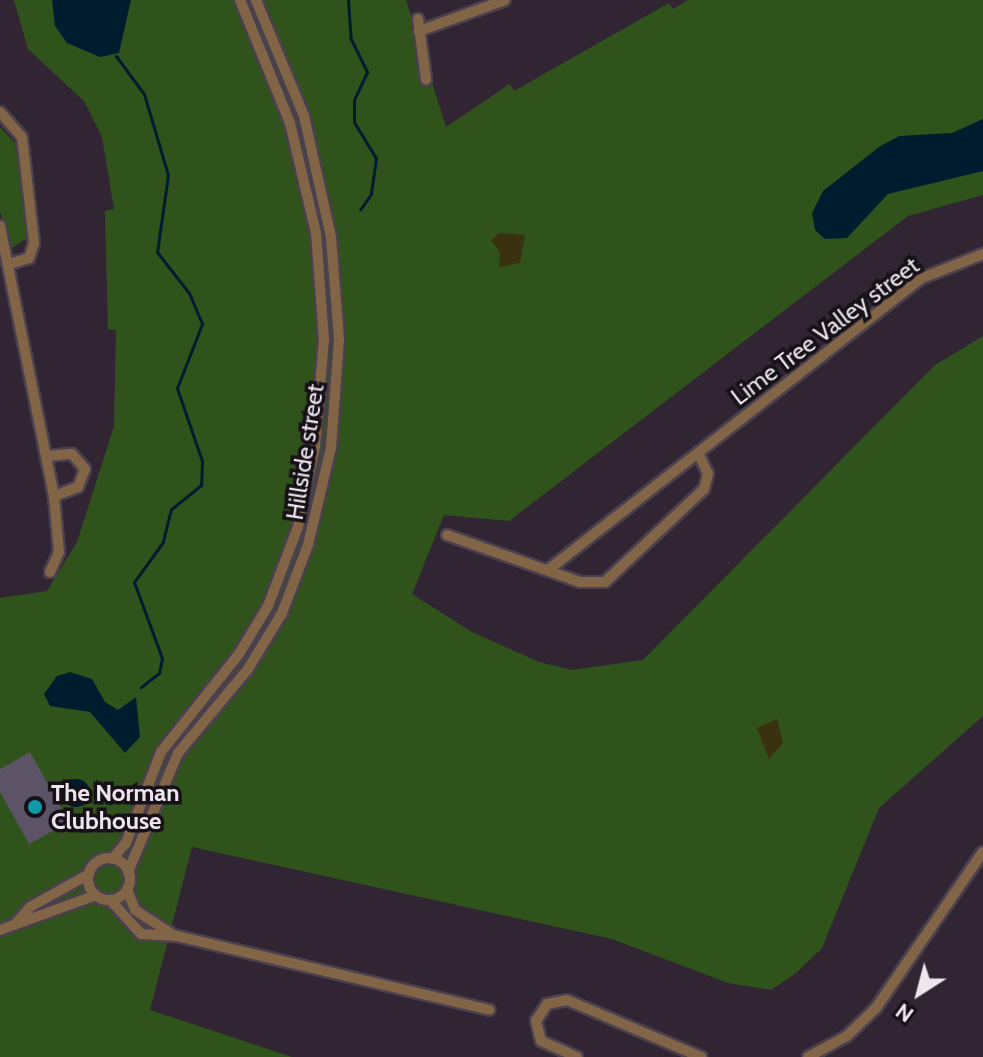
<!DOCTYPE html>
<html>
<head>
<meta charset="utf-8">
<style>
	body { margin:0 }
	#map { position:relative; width:983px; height:1057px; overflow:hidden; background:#312533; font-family:Cabin,sans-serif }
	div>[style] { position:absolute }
	.green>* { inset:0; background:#30531c }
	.sand>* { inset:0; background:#393110 }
	.water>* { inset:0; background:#001d30 }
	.round { border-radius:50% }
	.stream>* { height:3px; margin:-1.5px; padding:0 1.5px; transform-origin:1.5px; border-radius:1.5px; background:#001d30 }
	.building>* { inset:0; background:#5c5366 }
	.roads { filter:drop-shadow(2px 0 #4b404d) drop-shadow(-2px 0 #4b404d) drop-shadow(0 2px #4b404d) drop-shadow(0 -2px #4b404d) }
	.minor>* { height:10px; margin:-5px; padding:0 5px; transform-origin:5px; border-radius:5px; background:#816546 }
	.minor>.ring { margin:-5px; padding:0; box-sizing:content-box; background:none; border:10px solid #816546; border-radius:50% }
	.dots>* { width:22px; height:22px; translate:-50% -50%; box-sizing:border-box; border:4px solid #161017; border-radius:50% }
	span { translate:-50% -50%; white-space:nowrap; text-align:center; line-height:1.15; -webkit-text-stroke:7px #161017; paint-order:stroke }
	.street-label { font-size:24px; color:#eee5ef }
	.poi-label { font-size:24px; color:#eee5ef; font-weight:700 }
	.left { translate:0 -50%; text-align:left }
	.north { position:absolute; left:879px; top:953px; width:80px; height:80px; -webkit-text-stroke:6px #161017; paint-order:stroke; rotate:216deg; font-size:22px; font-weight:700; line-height:32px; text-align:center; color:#eee5ef }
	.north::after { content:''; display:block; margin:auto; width:28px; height:36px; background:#eee5ef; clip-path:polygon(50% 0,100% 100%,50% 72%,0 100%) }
</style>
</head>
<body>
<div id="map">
	<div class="green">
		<div style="clip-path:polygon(14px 0,406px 0,446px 127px,510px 84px,514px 91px,669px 3px,673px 9px,688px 0,983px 0,983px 195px,908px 216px,509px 521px,444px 515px,412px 594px,472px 632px,539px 662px,572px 670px,643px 660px,935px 365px,983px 336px,983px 716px,879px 808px,822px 948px,796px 973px,771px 990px,728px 983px,612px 939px,192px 847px,150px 1010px,292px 1057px,0 1057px,0 598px,47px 591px,77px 542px,114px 426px,116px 330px,108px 329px,105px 211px,114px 209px,102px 137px,84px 101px,28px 49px)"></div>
		<div style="clip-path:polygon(0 127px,15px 143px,25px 190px,28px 238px,10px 249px,0 211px)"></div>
	</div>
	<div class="sand">
		<div style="clip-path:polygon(499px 233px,525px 235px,520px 263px,499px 267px,500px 252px,491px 240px)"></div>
		<div style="clip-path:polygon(777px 719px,783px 743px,769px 759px,757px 728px)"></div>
	</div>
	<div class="water">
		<div style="clip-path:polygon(52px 0,131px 0,119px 53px,100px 57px,67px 43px,55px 26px)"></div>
		<div style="clip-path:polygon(983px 119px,983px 171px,888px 194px,847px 238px,825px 239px,815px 230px,812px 213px,823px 191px,879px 147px,899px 136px,952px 133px)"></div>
		<div style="clip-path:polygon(70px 672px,92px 679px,105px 702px,118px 710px,136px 697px,140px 737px,125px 753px,90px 712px,50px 706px,44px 694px,57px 676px)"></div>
		<div class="round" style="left:62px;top:779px;width:28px;height:28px"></div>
	</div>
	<div class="stream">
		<div style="left:348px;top:0;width:39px;rotate:86deg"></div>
		<div style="left:351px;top:39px;width:37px;rotate:64deg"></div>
		<div style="left:367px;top:72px;width:31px;rotate:115deg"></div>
		<div style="left:354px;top:100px;width:22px;rotate:90deg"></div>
		<div style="left:354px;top:122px;width:42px;rotate:58.6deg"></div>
		<div style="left:376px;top:158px;width:36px;rotate:98deg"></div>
		<div style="left:371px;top:194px;width:19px;rotate:125deg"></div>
		<div style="left:116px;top:56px;width:47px;rotate:53.6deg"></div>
		<div style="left:144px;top:94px;width:84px;rotate:73.5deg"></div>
		<div style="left:168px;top:175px;width:78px;rotate:98.1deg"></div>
		<div style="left:157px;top:252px;width:52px;rotate:52deg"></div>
		<div style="left:189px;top:293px;width:34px;rotate:67deg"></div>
		<div style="left:202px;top:324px;width:69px;rotate:111.3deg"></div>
		<div style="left:177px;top:388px;width:77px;rotate:71.1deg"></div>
		<div style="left:202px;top:461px;width:24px;rotate:92deg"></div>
		<div style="left:201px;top:485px;width:38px;rotate:141deg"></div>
		<div style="left:171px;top:509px;width:34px;rotate:104deg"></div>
		<div style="left:163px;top:542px;width:49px;rotate:125.9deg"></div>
		<div style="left:134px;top:582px;width:81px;rotate:69.8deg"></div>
		<div style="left:162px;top:658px;width:15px;rotate:101deg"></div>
		<div style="left:159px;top:673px;width:23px;rotate:142deg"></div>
	</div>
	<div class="building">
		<div style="clip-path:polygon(30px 752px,69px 822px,29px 844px,0 792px,0 769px)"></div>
	</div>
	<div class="roads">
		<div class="minor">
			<div style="left:418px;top:19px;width:61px;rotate:82.4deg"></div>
			<div style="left:419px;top:31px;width:91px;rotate:-19.8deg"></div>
			<div style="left:0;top:112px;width:33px;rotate:49deg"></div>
			<div style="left:22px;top:137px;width:107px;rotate:83.5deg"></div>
			<div style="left:34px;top:243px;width:16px;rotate:108deg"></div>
			<div style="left:29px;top:258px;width:21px;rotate:163deg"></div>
			<div style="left:0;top:226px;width:275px;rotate:78.7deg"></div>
			<div style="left:54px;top:496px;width:56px;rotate:84.9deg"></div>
			<div style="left:59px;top:552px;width:22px;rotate:114deg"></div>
			<div style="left:47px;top:456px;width:25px;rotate:-5deg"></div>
			<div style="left:72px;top:454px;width:20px;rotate:49deg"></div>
			<div style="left:85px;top:469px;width:19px;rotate:111deg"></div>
			<div style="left:78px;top:487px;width:26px;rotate:159deg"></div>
			<div style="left:447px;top:535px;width:141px;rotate:19.5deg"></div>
			<div style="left:580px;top:582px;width:25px"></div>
			<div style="left:605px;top:582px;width:136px;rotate:-43.2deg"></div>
			<div style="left:704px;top:489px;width:16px;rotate:-75deg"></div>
			<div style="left:708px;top:474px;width:23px;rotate:-115deg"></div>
			<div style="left:548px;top:570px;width:474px;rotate:-38deg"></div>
			<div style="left:922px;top:278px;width:66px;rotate:-21.5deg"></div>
			<div class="ring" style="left:88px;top:858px;width:32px;height:32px"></div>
			<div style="left:112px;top:859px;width:21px;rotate:-49deg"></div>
			<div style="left:126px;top:843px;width:97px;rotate:-69deg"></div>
			<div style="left:161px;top:752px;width:125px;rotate:-51.5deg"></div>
			<div style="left:239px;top:654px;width:56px;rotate:-58.9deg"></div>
			<div style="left:268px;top:606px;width:85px;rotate:-69.2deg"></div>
			<div style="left:298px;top:527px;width:83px;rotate:-78.1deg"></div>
			<div style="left:315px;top:446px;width:107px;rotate:-85.2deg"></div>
			<div style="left:324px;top:339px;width:106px;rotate:-94.3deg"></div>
			<div style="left:316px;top:233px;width:113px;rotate:-103.3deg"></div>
			<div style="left:290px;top:123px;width:133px;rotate:-112.1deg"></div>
			<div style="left:128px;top:872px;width:129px;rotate:-67.2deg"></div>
			<div style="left:178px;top:753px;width:109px;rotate:-50.2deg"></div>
			<div style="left:248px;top:669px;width:66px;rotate:-58.7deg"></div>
			<div style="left:282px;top:613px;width:73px;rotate:-69.1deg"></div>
			<div style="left:308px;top:545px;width:100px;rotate:-76.7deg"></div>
			<div style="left:331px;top:448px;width:109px;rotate:-85.8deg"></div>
			<div style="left:339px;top:339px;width:102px;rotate:-94.5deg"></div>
			<div style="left:331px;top:237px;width:124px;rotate:-102.6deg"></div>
			<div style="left:304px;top:116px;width:126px;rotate:-112.5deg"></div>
			<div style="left:127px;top:889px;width:22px;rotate:69deg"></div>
			<div style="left:135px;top:910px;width:48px;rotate:33deg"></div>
			<div style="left:110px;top:900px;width:46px;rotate:47.6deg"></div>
			<div style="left:141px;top:934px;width:36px;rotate:3deg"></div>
			<div style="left:177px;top:936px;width:321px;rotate:13.3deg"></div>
			<div style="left:17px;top:922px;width:20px;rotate:-49deg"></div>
			<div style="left:30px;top:907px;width:68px;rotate:-29.2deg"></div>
			<div style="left:0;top:930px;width:102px;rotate:-20deg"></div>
			<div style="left:577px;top:1057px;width:39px;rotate:-156deg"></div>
			<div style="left:541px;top:1041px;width:21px;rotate:-104deg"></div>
			<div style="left:536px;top:1021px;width:20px;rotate:-57deg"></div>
			<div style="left:547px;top:1004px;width:20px;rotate:-11deg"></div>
			<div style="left:567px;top:1000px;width:146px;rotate:23deg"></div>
			<div style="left:808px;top:1057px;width:44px;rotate:-28.3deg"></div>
			<div style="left:847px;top:1036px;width:40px;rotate:-44deg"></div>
			<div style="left:876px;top:1008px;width:189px;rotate:-55.6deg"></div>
		</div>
	</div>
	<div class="dots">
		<div style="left:35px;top:807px;background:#0f9aa8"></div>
	</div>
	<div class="street-label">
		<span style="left:825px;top:331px;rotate:-37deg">Lime Tree Valley street</span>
		<span style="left:305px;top:452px;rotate:-81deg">Hillside street</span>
	</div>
	<div class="poi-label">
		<span class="left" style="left:51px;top:807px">The Norman<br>Clubhouse</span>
	</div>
	<div class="north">N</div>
</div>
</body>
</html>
